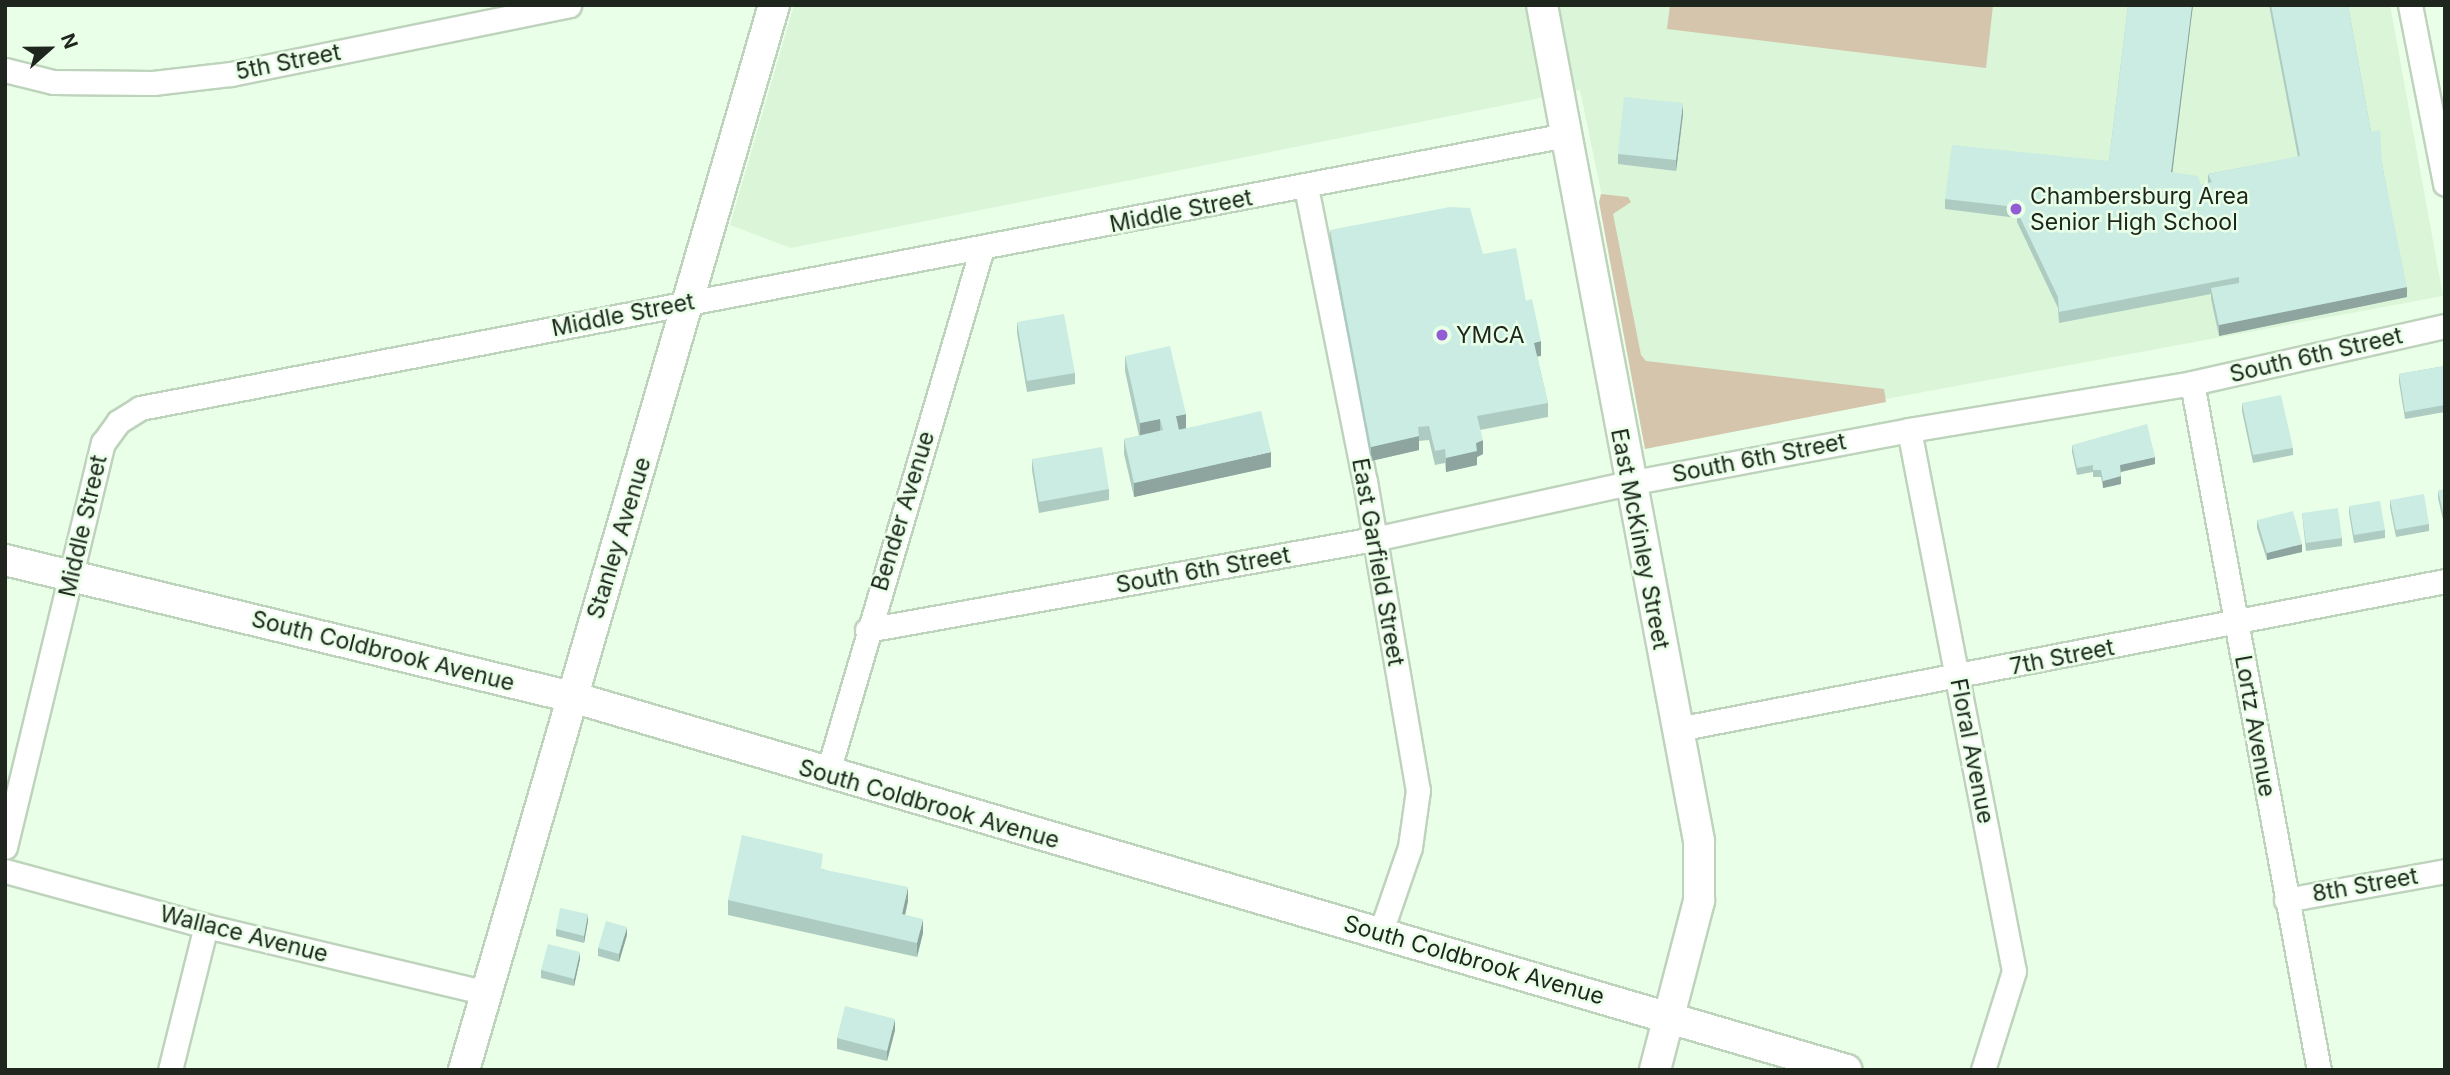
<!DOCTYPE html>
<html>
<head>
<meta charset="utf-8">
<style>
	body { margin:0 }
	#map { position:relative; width:2450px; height:1075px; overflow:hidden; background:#e9ffe7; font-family:Inter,sans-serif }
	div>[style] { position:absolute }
	.built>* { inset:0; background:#daf5d8 }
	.green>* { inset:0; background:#d5c5ac }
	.roads { filter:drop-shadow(2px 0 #bed3bc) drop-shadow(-2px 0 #bed3bc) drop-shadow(0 2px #bed3bc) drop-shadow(0 -2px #bed3bc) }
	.minor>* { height:23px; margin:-11.5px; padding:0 11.5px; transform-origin:11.5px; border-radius:11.5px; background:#fff }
	.tertiary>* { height:30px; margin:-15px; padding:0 15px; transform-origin:15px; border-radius:15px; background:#fff }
	.wall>* { inset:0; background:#aecbc2 }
	.shaded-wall>* { inset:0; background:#8da59e }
	.building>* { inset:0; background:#caece2 }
	.dots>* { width:19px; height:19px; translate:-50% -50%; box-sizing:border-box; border:4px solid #e9ffe7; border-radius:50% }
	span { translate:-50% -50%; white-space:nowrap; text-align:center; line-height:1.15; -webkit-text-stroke:5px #e9ffe7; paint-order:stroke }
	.street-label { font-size:23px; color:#1e261e }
	.poi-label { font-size:23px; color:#1e261e }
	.left { translate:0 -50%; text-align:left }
	.frame { position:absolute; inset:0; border:7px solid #1e261e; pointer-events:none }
	.north { position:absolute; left:14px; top:14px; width:70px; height:70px; -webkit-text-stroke:5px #e9ffe7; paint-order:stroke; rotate:69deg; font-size:19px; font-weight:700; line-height:28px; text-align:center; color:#1e261e }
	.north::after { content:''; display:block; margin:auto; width:24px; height:32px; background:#1e261e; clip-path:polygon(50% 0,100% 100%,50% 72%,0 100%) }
</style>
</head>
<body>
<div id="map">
	<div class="built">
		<div style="clip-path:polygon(794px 5px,2390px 5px,2443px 296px,1653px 442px,1580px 90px,791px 248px,730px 225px)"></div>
	</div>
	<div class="green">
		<div style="clip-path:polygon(1670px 5px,1993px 5px,1986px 68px,1667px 29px)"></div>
		<div style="clip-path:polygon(1601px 194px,1628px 197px,1631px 202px,1613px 214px,1641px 355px,1646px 361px,1884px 389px,1886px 402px,1645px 449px,1599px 202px)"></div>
	</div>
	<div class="roads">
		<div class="minor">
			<div style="left:2410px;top:5px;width:182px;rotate:78.9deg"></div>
			<div style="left:5px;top:70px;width:49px;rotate:14deg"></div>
			<div style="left:53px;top:82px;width:100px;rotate:0.6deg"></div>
			<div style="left:153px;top:83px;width:79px;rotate:-6.6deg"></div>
			<div style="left:231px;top:74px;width:345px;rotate:-11.5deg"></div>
			<div style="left:1306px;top:187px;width:300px;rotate:78.7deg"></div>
			<div style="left:1365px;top:481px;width:314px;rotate:80.3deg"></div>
			<div style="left:1418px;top:790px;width:58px;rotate:98deg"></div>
			<div style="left:1410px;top:847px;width:92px;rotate:109deg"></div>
			<div style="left:2192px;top:383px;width:699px;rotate:79.53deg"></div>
			<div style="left:1909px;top:430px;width:551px;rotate:79.02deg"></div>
			<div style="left:2014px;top:971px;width:104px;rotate:107.4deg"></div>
			<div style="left:867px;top:630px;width:515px;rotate:-10.18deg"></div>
			<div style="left:1374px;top:539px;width:261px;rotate:-12.4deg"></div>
			<div style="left:1629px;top:483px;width:285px;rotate:-10.7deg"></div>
			<div style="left:1909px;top:430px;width:287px;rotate:-9.4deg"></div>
			<div style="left:2192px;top:383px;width:259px;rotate:-12.7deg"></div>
			<div style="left:1678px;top:729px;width:781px;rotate:-10.92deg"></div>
			<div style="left:827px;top:775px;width:549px;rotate:-73.61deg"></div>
			<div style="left:5px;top:847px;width:416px;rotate:-76.4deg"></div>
			<div style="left:103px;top:443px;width:26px;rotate:-54deg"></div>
			<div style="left:118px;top:422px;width:26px;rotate:-32deg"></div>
			<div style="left:140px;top:408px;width:1452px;rotate:-10.84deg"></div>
			<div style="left:5px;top:871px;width:208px;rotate:15.3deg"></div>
			<div style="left:206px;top:926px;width:286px;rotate:13.4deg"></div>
			<div style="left:2286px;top:900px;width:162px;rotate:-10.3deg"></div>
			<div style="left:170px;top:1070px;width:148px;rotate:-76deg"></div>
		</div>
		<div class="tertiary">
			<div style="left:1542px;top:5px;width:851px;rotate:79.36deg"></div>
			<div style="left:1699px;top:841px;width:60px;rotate:90deg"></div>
			<div style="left:1699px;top:901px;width:175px;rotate:104.6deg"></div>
			<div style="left:5px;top:560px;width:583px;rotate:13.58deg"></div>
			<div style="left:572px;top:697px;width:1328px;rotate:16.31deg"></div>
			<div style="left:464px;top:1070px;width:1109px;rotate:-73.77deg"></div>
		</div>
	</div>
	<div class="wall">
		<div style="clip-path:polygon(2128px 5px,2193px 5px,2172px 173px,2201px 185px,2208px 183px,2208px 174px,2298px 157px,2269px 5px,2348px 5px,2371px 132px,2382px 164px,2407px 297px,2219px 336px,2211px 299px,2211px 294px,2059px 323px,2058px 308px,2017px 222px,2017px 218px,1945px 209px,1945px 199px,2109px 161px)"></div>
		<div style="clip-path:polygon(1683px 114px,1676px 171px,1618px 164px,1618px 154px)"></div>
		<div style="clip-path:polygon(1330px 230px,1483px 254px,1526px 301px,1541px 356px,1537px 356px,1548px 403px,1548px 417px,1480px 430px,1483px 454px,1477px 457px,1477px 465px,1446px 472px,1445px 463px,1435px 465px,1429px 440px,1419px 441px,1419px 450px,1371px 461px,1330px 244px)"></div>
		<div style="clip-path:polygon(1017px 322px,1075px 373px,1075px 384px,1027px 392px,1017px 333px)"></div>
		<div style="clip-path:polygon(1125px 356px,1186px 428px,1271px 467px,1134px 497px,1124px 454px,1124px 439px,1139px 436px,1125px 371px)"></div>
		<div style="clip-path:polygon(2445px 366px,2445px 412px,2405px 419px,2399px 382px,2399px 374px)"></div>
		<div style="clip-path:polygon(2242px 403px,2293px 448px,2293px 455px,2253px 463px,2242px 411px)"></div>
		<div style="clip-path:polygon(2072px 445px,2155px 464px,2121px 472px,2121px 484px,2103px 488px,2101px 477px,2093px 477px,2093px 472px,2077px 475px,2072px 452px)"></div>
		<div style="clip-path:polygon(1032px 459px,1109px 489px,1109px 500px,1039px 513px,1032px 470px)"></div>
		<div style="clip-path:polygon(2445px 489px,2445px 524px,2444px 524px,2438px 498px,2438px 491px)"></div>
		<div style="clip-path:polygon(2390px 500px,2429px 524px,2429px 531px,2396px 537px,2390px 507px)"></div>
		<div style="clip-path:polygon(2349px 506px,2385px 530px,2385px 538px,2354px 543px,2349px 513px)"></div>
		<div style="clip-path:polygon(2302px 513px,2342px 538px,2342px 546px,2306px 551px)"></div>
		<div style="clip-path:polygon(2257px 520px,2302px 552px,2267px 560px,2257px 528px)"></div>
		<div style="clip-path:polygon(823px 869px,908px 901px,905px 915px,923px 933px,917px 957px,728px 915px,728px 900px)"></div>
		<div style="clip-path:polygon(588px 921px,584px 943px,556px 936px,556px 929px)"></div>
		<div style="clip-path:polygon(627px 935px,619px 962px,598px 956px,598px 948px)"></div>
		<div style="clip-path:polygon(580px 959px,574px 986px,541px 978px,541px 970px)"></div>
		<div style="clip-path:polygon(895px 1030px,887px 1061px,837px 1049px,837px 1038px)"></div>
	</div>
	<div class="shaded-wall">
		<div style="clip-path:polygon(2192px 5px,2193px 5px,2171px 183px,2171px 172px)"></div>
		<div style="clip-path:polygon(1683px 103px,1683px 114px,1676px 171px,1676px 160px)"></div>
		<div style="clip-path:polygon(2407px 287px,2407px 297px,2219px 336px,2219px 325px)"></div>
		<div style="clip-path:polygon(1541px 341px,1541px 356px,1534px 357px,1534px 343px)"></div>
		<div style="clip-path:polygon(1186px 414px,1186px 428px,1176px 430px,1176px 416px)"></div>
		<div style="clip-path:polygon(1160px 419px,1160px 433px,1140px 438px,1140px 423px)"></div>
		<div style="clip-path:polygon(1419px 436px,1419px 450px,1371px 461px,1371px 447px)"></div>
		<div style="clip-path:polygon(1483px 440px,1483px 454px,1477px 457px,1477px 465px,1446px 472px,1446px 458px)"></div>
		<div style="clip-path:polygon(1271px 452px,1271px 467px,1134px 497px,1134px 483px)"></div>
		<div style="clip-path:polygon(2155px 457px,2155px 464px,2120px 472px,2120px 465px)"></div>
		<div style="clip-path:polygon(2121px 476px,2121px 484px,2103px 488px,2103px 481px)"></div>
		<div style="clip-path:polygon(2302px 544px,2302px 552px,2267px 560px,2267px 553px)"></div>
		<div style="clip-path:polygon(908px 887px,908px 901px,902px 929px,902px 914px)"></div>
		<div style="clip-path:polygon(588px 914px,588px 921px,584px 943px,584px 936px)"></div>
		<div style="clip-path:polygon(923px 919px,923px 933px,917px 957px,917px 943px)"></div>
		<div style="clip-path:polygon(627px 927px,627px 935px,619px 962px,619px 954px)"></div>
		<div style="clip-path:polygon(580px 952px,580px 959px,574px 986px,574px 979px)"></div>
		<div style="clip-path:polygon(895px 1019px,895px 1030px,887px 1061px,887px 1051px)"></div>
	</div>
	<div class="building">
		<div style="clip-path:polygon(2128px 5px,2192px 5px,2171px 172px,2198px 176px,2201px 185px,2212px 182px,2208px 174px,2300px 156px,2271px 5px,2348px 5px,2371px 132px,2380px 130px,2382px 164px,2407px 287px,2219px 325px,2211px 288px,2239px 283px,2239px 277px,2059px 312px,2058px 297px,2017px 211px,2024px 208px,1945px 199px,1952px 145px,2109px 161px)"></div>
		<div style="clip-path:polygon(1624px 97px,1683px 103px,1676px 160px,1618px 154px)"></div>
		<div style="clip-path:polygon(1450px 207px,1470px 208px,1483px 254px,1516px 248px,1526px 301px,1532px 299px,1541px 341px,1534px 343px,1548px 403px,1477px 416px,1483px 440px,1476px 443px,1477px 451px,1446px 458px,1445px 449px,1435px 451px,1429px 426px,1418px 427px,1419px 436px,1371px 447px,1330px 230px)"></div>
		<div style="clip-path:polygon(1064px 314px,1075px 373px,1027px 381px,1017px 322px)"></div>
		<div style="clip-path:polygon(1170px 346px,1186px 414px,1176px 416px,1179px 430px,1261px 411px,1271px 452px,1134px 483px,1124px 439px,1163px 430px,1160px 419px,1140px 423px,1125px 356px)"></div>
		<div style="clip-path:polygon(2445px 366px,2445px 405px,2405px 412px,2399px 374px)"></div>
		<div style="clip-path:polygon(2281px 395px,2293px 448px,2253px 455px,2242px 403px)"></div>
		<div style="clip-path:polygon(2147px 424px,2155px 457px,2120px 465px,2121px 476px,2103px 481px,2101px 470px,2093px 470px,2093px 465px,2077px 468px,2072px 445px)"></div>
		<div style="clip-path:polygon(1102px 447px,1109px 489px,1039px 502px,1032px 459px)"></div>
		<div style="clip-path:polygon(2445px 489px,2445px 517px,2444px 517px,2438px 491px)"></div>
		<div style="clip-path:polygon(2424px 494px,2429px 524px,2396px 530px,2390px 500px)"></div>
		<div style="clip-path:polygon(2380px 501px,2385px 530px,2354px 535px,2349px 506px)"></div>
		<div style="clip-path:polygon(2338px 508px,2342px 538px,2306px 543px,2302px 513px)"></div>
		<div style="clip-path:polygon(2293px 511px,2302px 544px,2267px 553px,2257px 520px)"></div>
		<div style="clip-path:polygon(742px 835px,823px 854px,821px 869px,908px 887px,902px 914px,923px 919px,917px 943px,728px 900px)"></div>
		<div style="clip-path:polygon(560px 908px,588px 914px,584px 936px,556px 929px)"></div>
		<div style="clip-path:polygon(606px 921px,627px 927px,619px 954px,598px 948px)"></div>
		<div style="clip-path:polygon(548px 944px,580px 952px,574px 979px,541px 970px)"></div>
		<div style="clip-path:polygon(845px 1006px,895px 1019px,887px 1051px,837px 1038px)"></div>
	</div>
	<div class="dots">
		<div style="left:2016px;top:209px;background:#935cd5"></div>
		<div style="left:1442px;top:335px;background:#935cd5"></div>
	</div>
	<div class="street-label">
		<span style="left:288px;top:62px;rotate:-11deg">5th Street</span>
		<span style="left:1181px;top:211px;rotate:-11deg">Middle Street</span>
		<span style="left:623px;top:315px;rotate:-11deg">Middle Street</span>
		<span style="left:2316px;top:355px;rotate:-13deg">South 6th Street</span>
		<span style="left:1759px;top:458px;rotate:-11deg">South 6th Street</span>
		<span style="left:903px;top:511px;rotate:-73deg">Bender Avenue</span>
		<span style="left:83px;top:526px;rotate:-77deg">Middle Street</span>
		<span style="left:619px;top:538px;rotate:-73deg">Stanley Avenue</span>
		<span style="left:1640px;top:539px;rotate:79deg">East McKinley Street</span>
		<span style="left:1378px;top:562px;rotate:80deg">East Garfield Street</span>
		<span style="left:1203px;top:570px;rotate:-10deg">South 6th Street</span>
		<span style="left:383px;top:651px;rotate:14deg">South Coldbrook Avenue</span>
		<span style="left:2062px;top:657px;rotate:-11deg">7th Street</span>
		<span style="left:2255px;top:726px;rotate:80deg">Lortz Avenue</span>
		<span style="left:1972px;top:751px;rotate:79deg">Floral Avenue</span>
		<span style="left:929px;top:804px;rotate:16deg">South Coldbrook Avenue</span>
		<span style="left:2365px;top:885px;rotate:-10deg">8th Street</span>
		<span style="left:244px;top:934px;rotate:14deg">Wallace Avenue</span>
		<span style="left:1474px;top:960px;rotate:16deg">South Coldbrook Avenue</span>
	</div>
	<div class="poi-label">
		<span class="left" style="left:2030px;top:209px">Chambersburg Area<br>Senior High School</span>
		<span class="left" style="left:1456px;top:335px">YMCA</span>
	</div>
	<div class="frame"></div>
	<div class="north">N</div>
</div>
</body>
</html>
